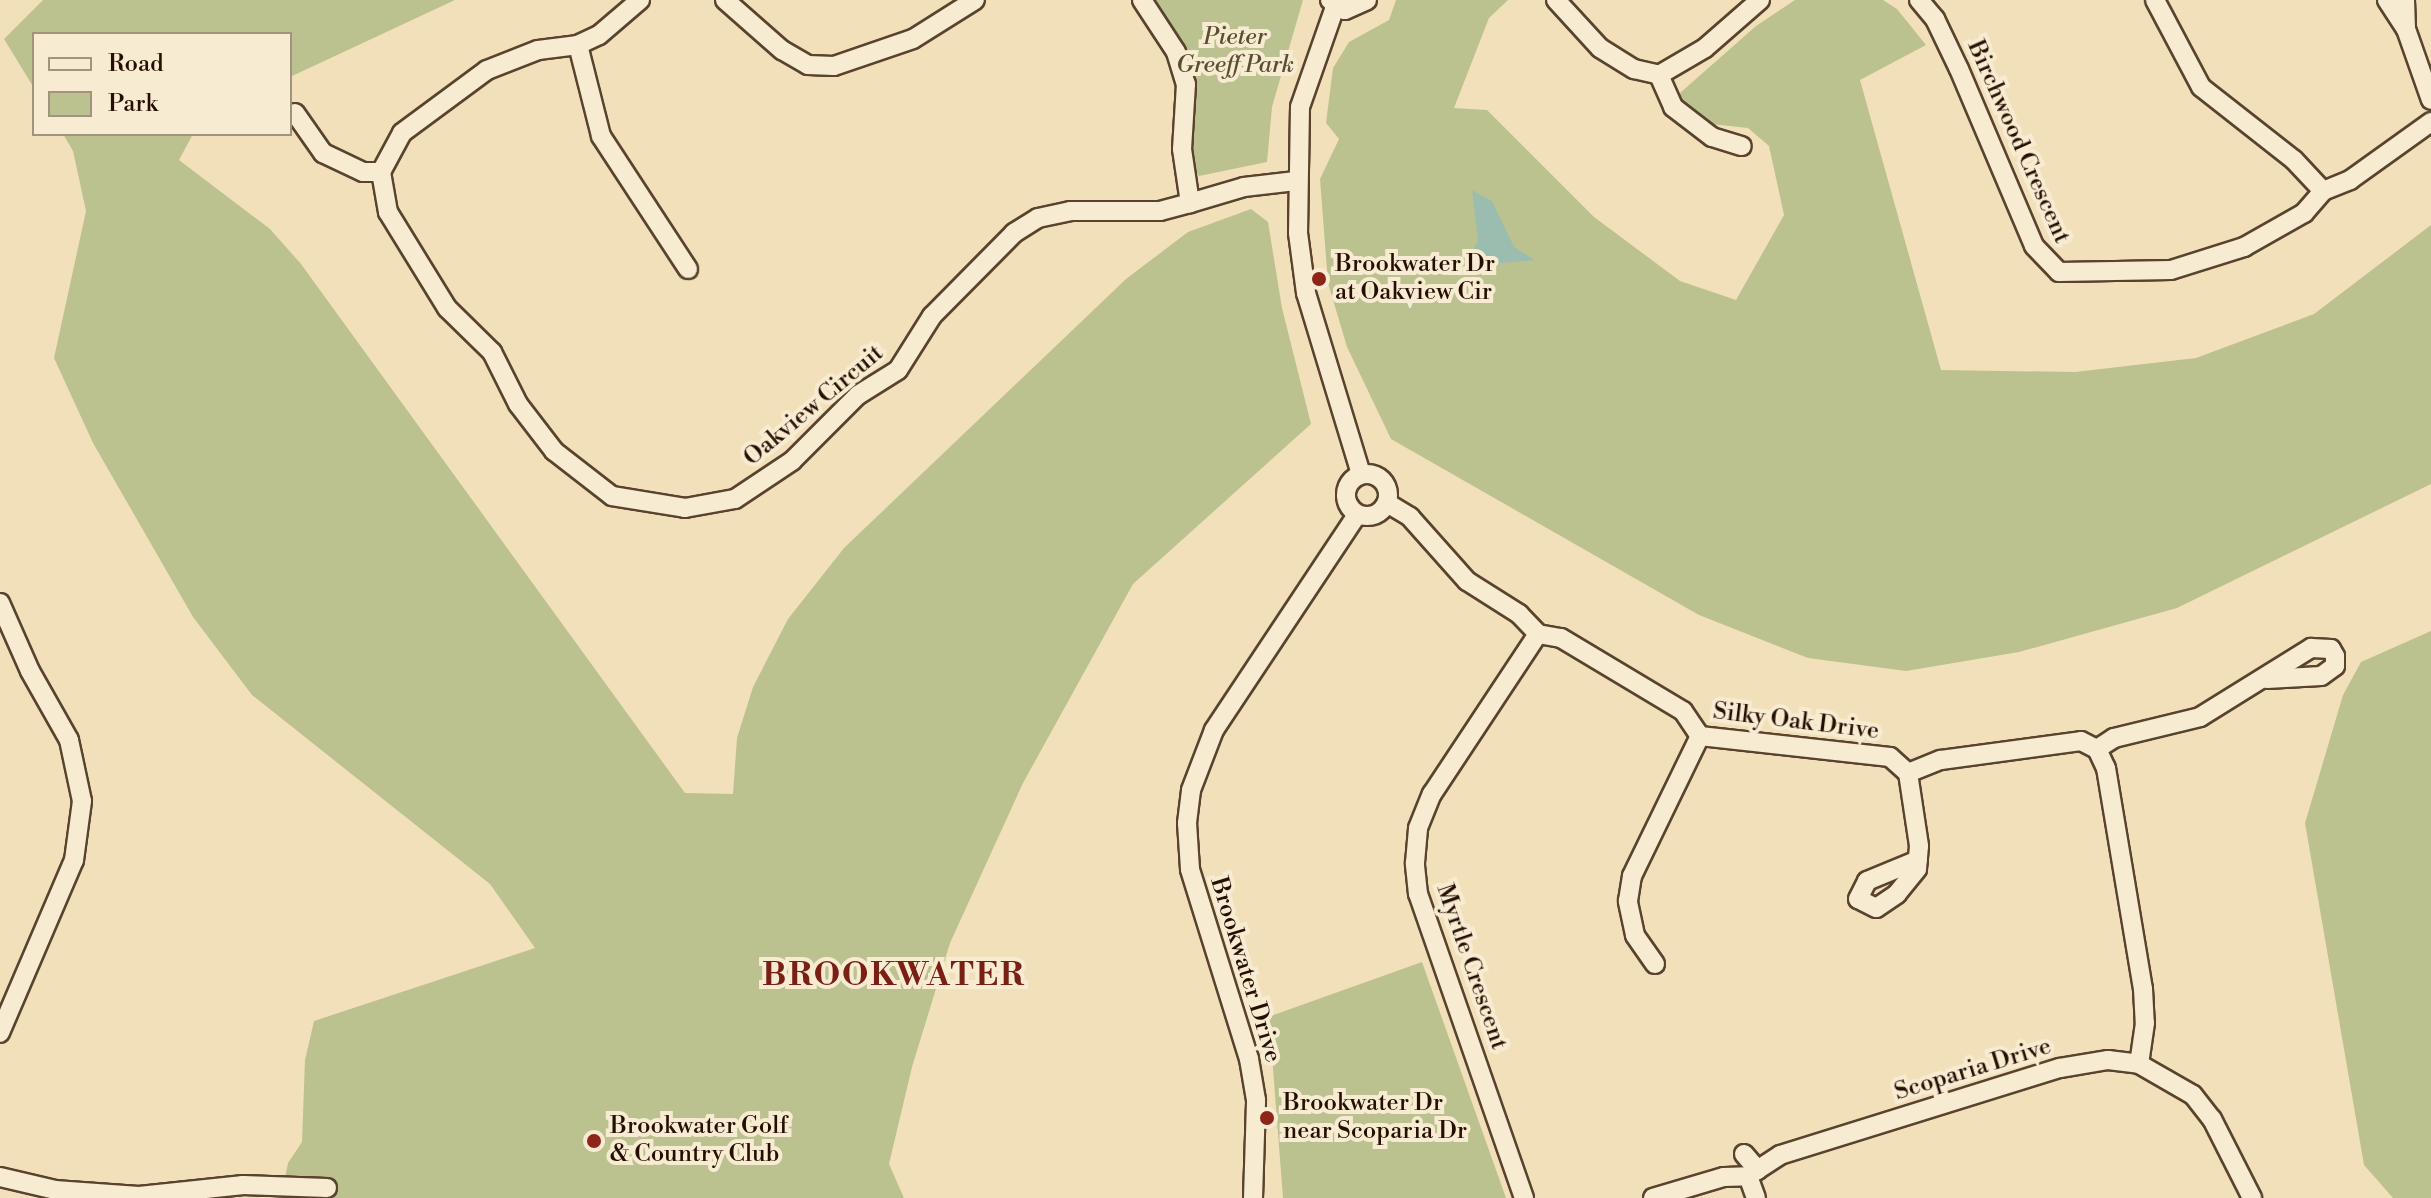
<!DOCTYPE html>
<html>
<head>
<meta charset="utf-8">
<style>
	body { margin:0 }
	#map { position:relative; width:2431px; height:1198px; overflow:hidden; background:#f2e0ba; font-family:"Libre Bodoni",serif }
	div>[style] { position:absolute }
	.green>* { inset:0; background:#bcc28f }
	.water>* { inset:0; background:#9bbdaf }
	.roads { filter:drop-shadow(2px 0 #59432e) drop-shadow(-2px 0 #59432e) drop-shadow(0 2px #59432e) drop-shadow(0 -2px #59432e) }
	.minor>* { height:18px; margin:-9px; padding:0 9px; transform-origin:9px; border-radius:9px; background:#f7ebd2 }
	.minor>.ring { margin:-9px; padding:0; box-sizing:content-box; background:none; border:18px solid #f7ebd2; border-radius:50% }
	.dots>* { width:22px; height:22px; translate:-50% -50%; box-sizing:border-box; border:4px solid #f7ebd2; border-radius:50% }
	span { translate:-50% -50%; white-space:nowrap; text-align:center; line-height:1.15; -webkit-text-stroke:8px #f7ebd2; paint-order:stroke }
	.park-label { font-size:24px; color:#5a4e32; font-style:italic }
	.street-label { font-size:24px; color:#260f00 }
	.poi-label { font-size:24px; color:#260f00 }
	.left { translate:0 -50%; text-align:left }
	.district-label { font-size:32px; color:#7a1f14; font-weight:700; letter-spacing:2px }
	.legend { position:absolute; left:32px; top:32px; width:260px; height:104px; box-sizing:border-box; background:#f7ebd2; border:2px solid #a3937e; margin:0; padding:10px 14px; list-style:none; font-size:24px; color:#260f00 }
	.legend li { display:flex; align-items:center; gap:16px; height:40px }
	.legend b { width:40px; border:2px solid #a3937e }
</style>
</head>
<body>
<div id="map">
	<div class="green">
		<div style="clip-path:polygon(43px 0,455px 0,290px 77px,290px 34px,34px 34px,34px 88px,4px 39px)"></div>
		<div style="clip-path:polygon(1151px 0,1303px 0,1272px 107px,1267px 162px,1199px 176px,1192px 168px,1193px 85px)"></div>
		<div style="clip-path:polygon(1396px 0,1508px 0,1489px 18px,1454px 108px,1487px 110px,1594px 217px,1680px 281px,1736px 300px,1784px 215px,1769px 146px,1748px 128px,1711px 124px,1683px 104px,1680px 93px,1756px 26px,1795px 0,1883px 0,1897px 9px,1926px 45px,1860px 80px,1941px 370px,2075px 372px,2196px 358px,2314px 314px,2431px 225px,2431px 484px,2177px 608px,2019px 652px,1906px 671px,1808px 658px,1699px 615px,1391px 439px,1347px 347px,1328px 283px,1320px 179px,1339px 139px,1326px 123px,1333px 68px,1349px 42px,1389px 20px)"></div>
		<div style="clip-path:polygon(63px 134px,193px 134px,179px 160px,270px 229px,301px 264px,685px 793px,733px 794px,737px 738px,753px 687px,788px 619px,844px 548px,1126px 279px,1188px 232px,1251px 209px,1268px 222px,1282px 308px,1311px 424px,1133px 584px,1023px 783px,950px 943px,912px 1067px,889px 1164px,904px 1198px,281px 1198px,288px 1163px,302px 1142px,305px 1060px,314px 1021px,535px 948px,490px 884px,252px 695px,193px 617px,93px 443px,54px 358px,86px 211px,73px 151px)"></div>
		<div style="clip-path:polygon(2431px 631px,2431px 1198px,2393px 1198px,2364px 1165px,2305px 823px,2343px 695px,2361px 662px)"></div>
		<div style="clip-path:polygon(1422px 962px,1506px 1198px,1283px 1198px,1272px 1056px,1262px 1019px)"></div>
	</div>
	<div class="water">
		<div style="clip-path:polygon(1472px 190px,1492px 201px,1514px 247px,1535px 260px,1490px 264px,1468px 275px,1463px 271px,1478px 240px)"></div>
	</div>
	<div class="roads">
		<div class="minor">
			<div style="left:640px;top:0;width:54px;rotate:139.5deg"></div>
			<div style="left:599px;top:35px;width:23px;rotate:155deg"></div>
			<div style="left:578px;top:45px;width:40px;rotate:172.9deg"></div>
			<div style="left:538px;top:50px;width:55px;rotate:158.6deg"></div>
			<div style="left:487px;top:70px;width:106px;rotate:143.5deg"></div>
			<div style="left:402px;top:133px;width:44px;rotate:118.3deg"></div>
			<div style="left:381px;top:172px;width:41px;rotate:80.1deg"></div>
			<div style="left:388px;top:212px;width:113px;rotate:58.4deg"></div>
			<div style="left:447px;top:308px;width:63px;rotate:44.4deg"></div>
			<div style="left:492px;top:352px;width:58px;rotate:63.4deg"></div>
			<div style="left:518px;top:404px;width:59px;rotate:52.5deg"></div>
			<div style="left:554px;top:451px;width:73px;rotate:37.8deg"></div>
			<div style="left:612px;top:496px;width:74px;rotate:9.3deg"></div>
			<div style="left:685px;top:508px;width:51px;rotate:-10.2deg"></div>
			<div style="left:735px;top:499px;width:69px;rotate:-33.7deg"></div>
			<div style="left:792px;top:461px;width:93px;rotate:-45deg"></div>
			<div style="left:858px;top:395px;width:47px;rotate:-32deg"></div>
			<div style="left:898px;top:370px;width:64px;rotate:-57.8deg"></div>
			<div style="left:932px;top:316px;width:117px;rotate:-45.3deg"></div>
			<div style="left:1014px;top:233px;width:28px;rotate:-32deg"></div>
			<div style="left:1038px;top:218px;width:33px;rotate:-12deg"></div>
			<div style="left:1070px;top:211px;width:90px"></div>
			<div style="left:1160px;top:211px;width:31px;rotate:-15deg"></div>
			<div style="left:725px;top:0;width:76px;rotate:41.3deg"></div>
			<div style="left:782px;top:50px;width:30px;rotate:30deg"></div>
			<div style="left:808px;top:65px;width:26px;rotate:2deg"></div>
			<div style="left:834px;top:66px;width:83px;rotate:-18.9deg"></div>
			<div style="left:913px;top:39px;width:73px;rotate:-32.2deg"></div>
			<div style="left:1142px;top:0;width:62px;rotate:56.8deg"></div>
			<div style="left:1176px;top:52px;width:34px;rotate:73deg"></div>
			<div style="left:1186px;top:84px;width:65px;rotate:93.5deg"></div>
			<div style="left:1182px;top:149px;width:55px;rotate:81.6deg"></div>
			<div style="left:1190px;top:203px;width:56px;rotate:-16.5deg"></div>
			<div style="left:1244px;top:187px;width:52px;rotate:-6.6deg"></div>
			<div style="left:1330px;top:0;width:18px;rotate:34deg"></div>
			<div style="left:1345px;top:10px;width:24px;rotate:-24deg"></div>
			<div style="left:1556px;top:0;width:65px;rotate:47.5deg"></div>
			<div style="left:1600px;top:48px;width:40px;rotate:32deg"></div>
			<div style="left:1634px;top:69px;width:26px;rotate:13deg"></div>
			<div style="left:1659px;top:75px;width:53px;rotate:-30.4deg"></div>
			<div style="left:1705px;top:48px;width:73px;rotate:-41.1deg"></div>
			<div style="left:1919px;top:0;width:25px;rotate:50deg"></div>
			<div style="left:1935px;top:19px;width:55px;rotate:64.4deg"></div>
			<div style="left:1959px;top:69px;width:192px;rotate:67deg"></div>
			<div style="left:2034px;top:246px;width:36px;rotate:46deg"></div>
			<div style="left:2059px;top:272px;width:112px;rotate:-1deg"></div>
			<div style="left:2171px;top:270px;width:77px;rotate:-17.5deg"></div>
			<div style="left:2244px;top:247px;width:69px;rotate:-29.5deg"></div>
			<div style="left:2304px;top:213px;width:29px;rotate:-49deg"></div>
			<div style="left:2323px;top:191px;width:29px;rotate:-22deg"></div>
			<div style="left:2350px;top:180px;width:100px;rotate:-35.6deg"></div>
			<div style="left:2155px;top:0;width:98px;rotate:62.1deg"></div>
			<div style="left:2201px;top:87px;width:118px;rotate:38.1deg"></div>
			<div style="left:2294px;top:160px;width:42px;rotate:46.9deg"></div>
			<div style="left:2387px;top:0;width:35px;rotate:57deg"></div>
			<div style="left:2406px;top:29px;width:75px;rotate:70.6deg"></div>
			<div style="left:2405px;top:0;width:29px;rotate:88deg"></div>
			<div style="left:1335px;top:7px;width:106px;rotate:109.3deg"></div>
			<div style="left:1300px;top:107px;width:126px;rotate:90.9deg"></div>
			<div style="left:1298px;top:233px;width:61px;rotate:82.4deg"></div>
			<div style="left:1306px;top:293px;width:189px;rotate:73.1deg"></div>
			<div style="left:578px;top:45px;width:94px;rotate:75.8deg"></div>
			<div style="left:601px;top:136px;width:159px;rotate:56.8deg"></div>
			<div style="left:1659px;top:75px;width:35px;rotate:66deg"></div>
			<div style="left:1673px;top:107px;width:49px;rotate:37.6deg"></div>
			<div style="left:1712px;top:137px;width:31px;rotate:17deg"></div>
			<div style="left:295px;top:113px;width:49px;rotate:55deg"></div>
			<div style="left:323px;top:153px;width:44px;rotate:25.4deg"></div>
			<div style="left:363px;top:172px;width:18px"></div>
			<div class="ring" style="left:1346px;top:474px;width:24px;height:24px"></div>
			<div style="left:1387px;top:503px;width:27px;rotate:31deg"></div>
			<div style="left:1410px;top:517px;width:86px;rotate:48.3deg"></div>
			<div style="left:1467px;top:581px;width:62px;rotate:32.4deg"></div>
			<div style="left:1519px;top:614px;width:28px;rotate:46deg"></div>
			<div style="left:1538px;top:634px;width:23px;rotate:10deg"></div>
			<div style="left:1561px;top:638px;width:142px;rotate:30.9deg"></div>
			<div style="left:1683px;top:711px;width:30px;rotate:56deg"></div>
			<div style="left:1700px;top:736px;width:191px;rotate:6.3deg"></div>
			<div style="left:1890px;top:757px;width:24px;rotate:42deg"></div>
			<div style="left:1908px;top:773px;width:35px;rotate:-22deg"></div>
			<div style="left:1941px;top:760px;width:141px;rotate:-7.7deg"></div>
			<div style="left:2081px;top:741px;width:18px;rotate:27deg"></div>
			<div style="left:2097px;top:749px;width:21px;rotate:65deg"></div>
			<div style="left:2106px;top:768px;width:224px;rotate:80.5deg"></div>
			<div style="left:2143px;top:989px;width:34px;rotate:87deg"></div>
			<div style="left:2145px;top:1023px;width:41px;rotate:98.3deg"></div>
			<div style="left:0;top:603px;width:74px;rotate:66.2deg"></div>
			<div style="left:30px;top:671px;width:79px;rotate:60.5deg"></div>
			<div style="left:69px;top:740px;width:62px;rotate:78deg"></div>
			<div style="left:82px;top:801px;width:60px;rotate:97.7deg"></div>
			<div style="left:74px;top:860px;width:188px;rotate:113.2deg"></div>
			<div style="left:2097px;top:749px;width:20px;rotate:-33deg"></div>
			<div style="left:2114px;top:738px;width:89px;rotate:-13.7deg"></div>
			<div style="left:2200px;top:717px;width:131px;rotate:-31.9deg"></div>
			<div style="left:2311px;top:648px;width:20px;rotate:3deg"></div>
			<div style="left:2331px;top:649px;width:8px;rotate:60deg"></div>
			<div style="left:2335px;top:656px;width:10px;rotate:90deg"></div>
			<div style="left:2335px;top:666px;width:17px;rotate:144deg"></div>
			<div style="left:2321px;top:676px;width:54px;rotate:176.8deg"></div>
			<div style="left:1908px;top:773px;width:74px;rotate:81.4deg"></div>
			<div style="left:1919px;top:846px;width:23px;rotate:95deg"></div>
			<div style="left:1917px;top:869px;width:32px;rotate:129deg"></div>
			<div style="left:1897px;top:894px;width:25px;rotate:146deg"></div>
			<div style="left:1876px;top:908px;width:20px;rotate:-153deg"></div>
			<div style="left:1858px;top:899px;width:20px;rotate:-63deg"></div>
			<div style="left:1867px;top:881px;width:55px;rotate:-22.4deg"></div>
			<div style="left:1655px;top:964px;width:35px;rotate:-125deg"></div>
			<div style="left:1635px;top:935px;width:35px;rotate:-102deg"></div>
			<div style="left:1628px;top:901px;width:25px;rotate:-81deg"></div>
			<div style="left:1632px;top:876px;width:156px;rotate:-64.1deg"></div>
			<div style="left:1744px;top:1154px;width:21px;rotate:49deg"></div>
			<div style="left:1748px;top:1176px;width:23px;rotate:70deg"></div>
			<div style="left:0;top:1177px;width:57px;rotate:13.3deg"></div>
			<div style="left:55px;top:1190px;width:84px;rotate:4.1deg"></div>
			<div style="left:139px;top:1196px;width:105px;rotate:-6deg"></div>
			<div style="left:243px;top:1185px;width:84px;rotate:2deg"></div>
			<div style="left:1253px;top:1198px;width:98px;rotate:-88.2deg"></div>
			<div style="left:1256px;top:1100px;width:42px;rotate:-99.7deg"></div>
			<div style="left:1249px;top:1059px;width:199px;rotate:-107.3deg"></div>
			<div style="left:1190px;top:869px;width:46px;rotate:-93.7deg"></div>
			<div style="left:1187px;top:823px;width:33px;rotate:-83deg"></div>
			<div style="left:1191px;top:790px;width:64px;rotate:-69deg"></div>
			<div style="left:1214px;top:730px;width:258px;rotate:-56.4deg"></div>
			<div style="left:1524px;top:1198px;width:322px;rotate:-109.2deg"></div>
			<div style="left:1418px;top:894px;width:31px;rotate:-96deg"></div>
			<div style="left:1415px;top:863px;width:35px;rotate:-85deg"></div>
			<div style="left:1418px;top:828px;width:37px;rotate:-68deg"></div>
			<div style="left:1432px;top:794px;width:192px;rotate:-56.5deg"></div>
			<div style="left:1653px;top:1198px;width:74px;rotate:-16.5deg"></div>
			<div style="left:1724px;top:1177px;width:24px;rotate:-2deg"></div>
			<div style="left:1748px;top:1176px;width:38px;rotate:-33deg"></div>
			<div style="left:1780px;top:1155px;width:293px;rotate:-17.3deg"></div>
			<div style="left:2060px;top:1068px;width:49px;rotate:-9.5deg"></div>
			<div style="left:2108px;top:1060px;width:31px;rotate:7deg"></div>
			<div style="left:2139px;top:1064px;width:62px;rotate:29.9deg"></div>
			<div style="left:2193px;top:1095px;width:31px;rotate:52deg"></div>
			<div style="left:2212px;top:1119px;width:89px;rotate:63.1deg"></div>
		</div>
	</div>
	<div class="dots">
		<div style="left:1319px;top:279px;background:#8f2418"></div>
		<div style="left:1267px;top:1118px;background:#8f2418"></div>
		<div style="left:594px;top:1141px;background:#8f2418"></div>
	</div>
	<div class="park-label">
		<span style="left:1235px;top:52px">Pieter<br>Greeff Park</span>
	</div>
	<div class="street-label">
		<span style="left:2018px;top:142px;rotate:66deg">Birchwood Crescent</span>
		<span style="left:814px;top:406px;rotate:-40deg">Oakview Circuit</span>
		<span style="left:1796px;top:722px;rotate:7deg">Silky Oak Drive</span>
		<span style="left:1471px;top:967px;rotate:71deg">Myrtle Crescent</span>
		<span style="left:1245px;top:970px;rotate:73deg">Brookwater Drive</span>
		<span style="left:1973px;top:1070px;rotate:-17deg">Scoparia Drive</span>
	</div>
	<div class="poi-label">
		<span class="left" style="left:1335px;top:279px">Brookwater Dr<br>at Oakview Cir</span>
		<span class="left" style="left:1283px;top:1118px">Brookwater Dr<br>near Scoparia Dr</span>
		<span class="left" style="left:610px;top:1141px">Brookwater Golf<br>&amp; Country Club</span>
	</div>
	<div class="district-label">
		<span style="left:894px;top:975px">BROOKWATER</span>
	</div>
	<ul class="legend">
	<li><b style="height:10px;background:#f7ebd2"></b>Road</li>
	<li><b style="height:22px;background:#bcc28f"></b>Park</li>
	</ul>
</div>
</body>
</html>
